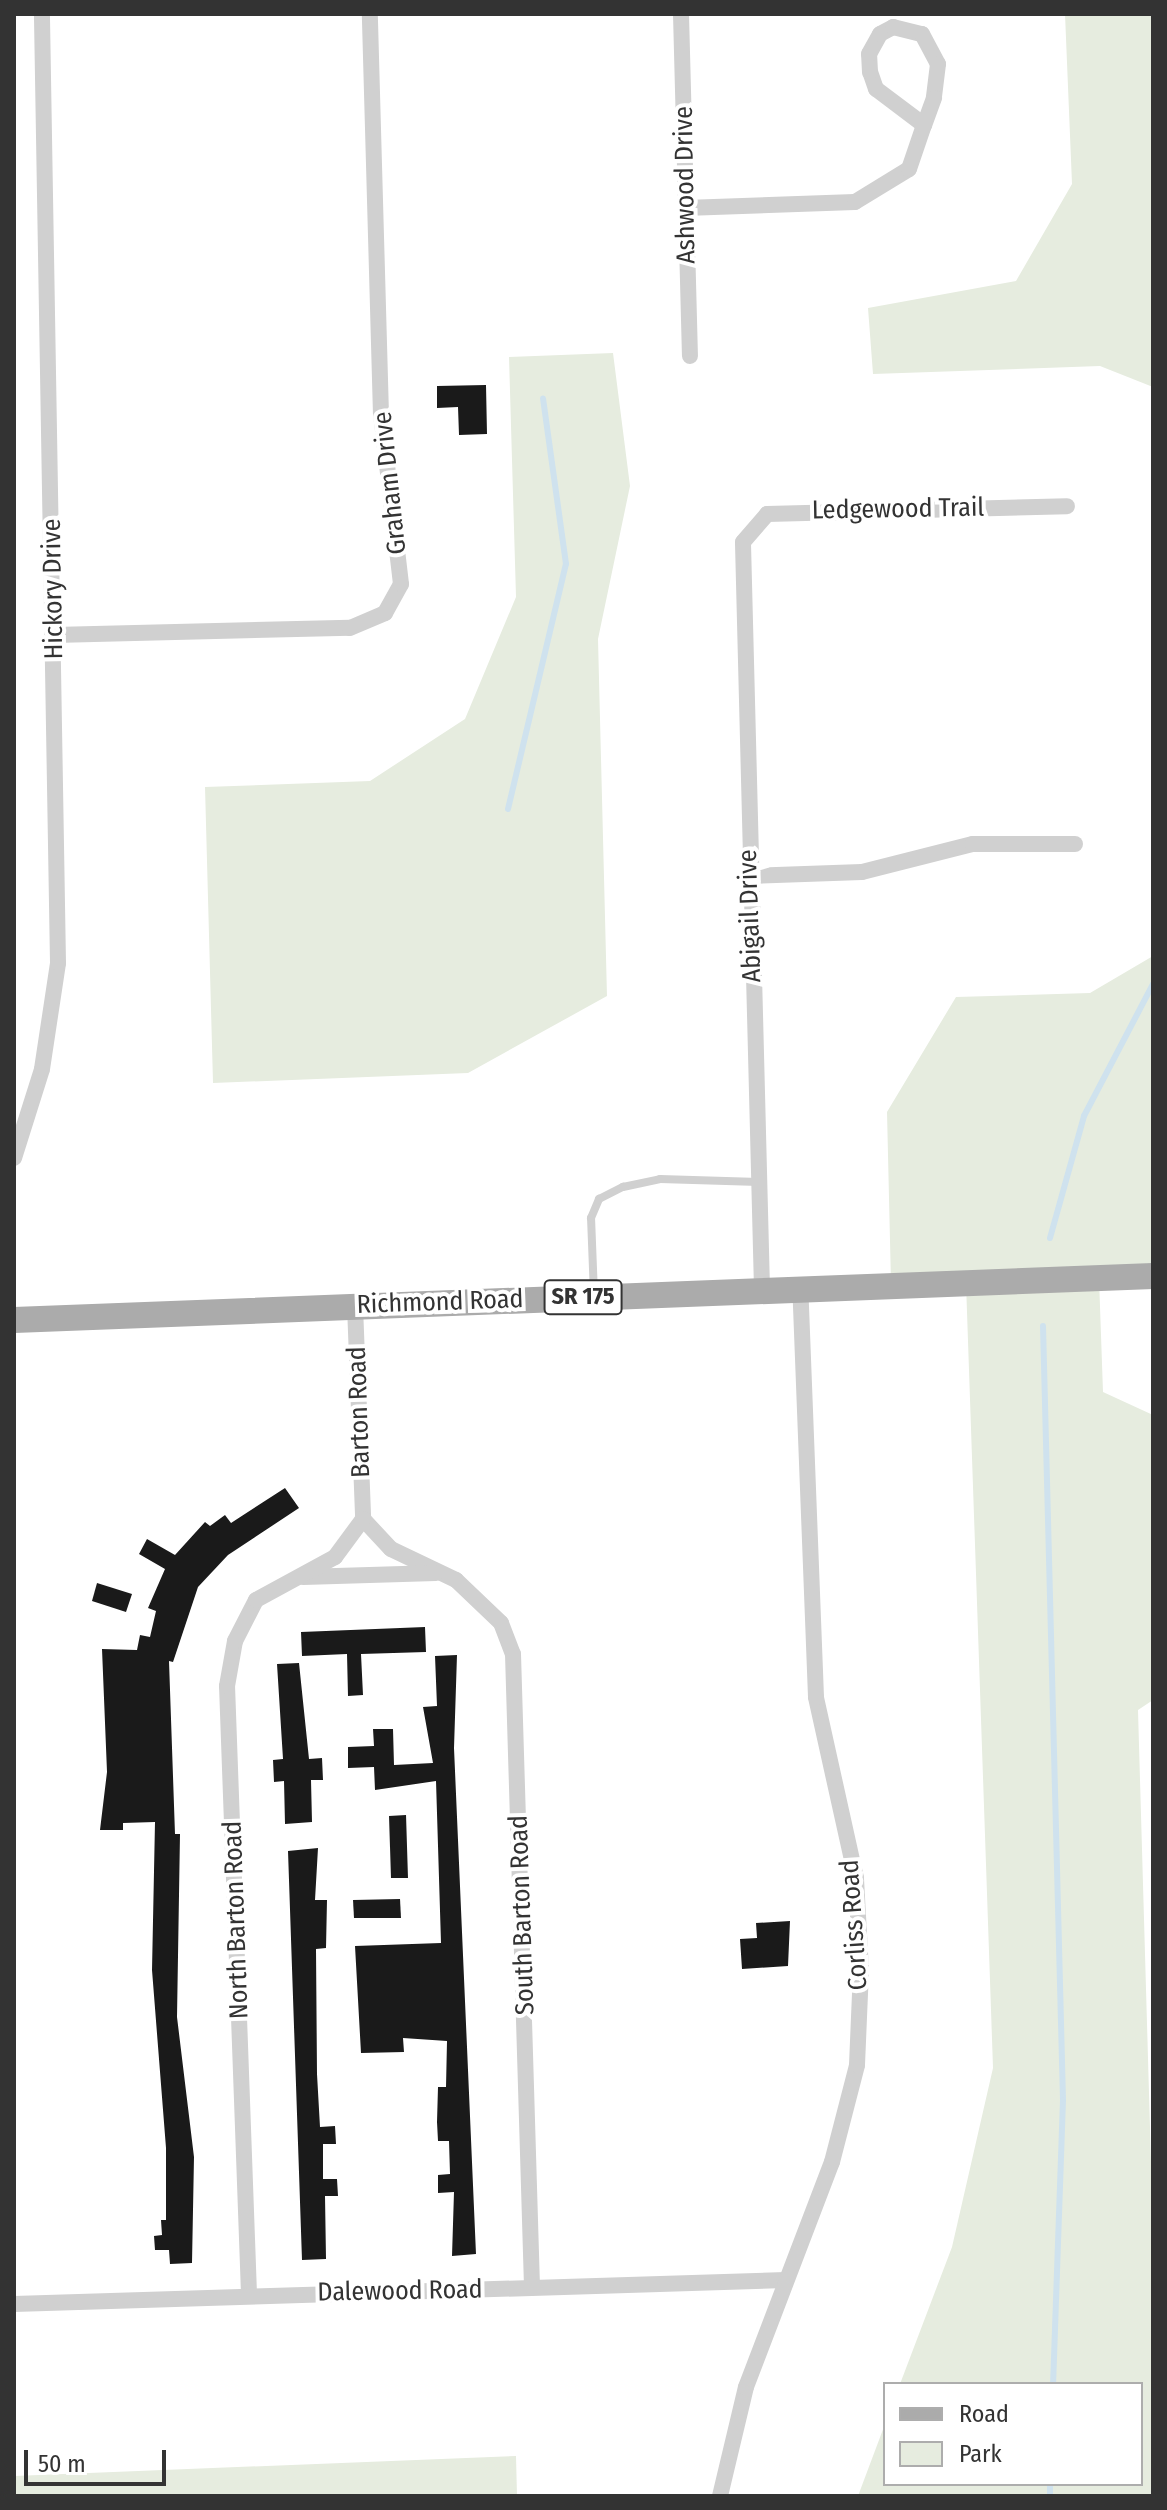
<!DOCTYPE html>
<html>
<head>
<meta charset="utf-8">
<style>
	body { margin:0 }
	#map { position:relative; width:1167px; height:2510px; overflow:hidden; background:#fff; font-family:"Fira Sans Condensed",sans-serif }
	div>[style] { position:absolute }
	.green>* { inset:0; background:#e6ecdf }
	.stream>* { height:6px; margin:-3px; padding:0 3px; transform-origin:3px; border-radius:3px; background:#cfe2ee }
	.building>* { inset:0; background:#1a1a1a }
	.service>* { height:8px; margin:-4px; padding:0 4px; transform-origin:4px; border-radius:4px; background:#d0d0d0 }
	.minor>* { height:16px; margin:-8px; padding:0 8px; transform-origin:8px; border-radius:8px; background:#d0d0d0 }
	.primary>* { height:26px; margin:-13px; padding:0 13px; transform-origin:13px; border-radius:13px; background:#ababab }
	span { translate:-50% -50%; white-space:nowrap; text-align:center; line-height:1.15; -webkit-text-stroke:8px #fff; paint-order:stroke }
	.shield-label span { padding:2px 6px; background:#fff; border:2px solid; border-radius:6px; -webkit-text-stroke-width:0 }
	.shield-label { font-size:24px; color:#333; font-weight:700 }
	.street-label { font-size:26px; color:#333 }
	.frame { position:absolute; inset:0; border:16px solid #333; pointer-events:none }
	.legend { position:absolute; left:883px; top:2382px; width:260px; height:104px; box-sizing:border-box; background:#fff; border:2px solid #adadad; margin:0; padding:10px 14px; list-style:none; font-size:24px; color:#333 }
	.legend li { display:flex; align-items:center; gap:16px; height:40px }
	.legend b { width:40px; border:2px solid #adadad }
	.scale { position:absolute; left:24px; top:2450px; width:142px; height:36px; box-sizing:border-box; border:4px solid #333; border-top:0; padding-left:10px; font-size:24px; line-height:28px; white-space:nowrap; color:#333; -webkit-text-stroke:6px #fff; paint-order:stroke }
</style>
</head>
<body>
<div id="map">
	<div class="green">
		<div style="clip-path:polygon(1065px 14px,1153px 14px,1153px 387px,1100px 366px,873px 374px,868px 308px,1016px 281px,1072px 184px)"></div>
		<div style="clip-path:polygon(613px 353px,630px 486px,598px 639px,607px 996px,468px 1073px,213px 1083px,205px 787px,370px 781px,465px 719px,516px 597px,509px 357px)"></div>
		<div style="clip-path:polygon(1153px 956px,1153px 1276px,1099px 1278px,1103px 1392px,1153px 1415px,1153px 1700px,1138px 1710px,1153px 2232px,1153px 2496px,858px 2496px,885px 2424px,885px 2484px,1141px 2484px,1141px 2384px,900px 2384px,952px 2247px,993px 2068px,966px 1283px,891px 1284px,887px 1112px,956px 997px,1090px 993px)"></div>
		<div style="clip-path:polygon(516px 2456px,517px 2496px,14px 2496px,14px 2476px)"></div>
	</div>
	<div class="stream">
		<div style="left:508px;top:809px;width:252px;rotate:-76.7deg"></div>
		<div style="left:566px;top:564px;width:167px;rotate:-97.9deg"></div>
		<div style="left:1050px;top:1238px;width:127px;rotate:-74.4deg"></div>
		<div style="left:1084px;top:1116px;width:149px;rotate:-62.4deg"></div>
		<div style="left:1043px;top:1326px;width:774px;rotate:88.52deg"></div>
		<div style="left:1063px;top:2100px;width:284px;rotate:92deg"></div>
		<div style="left:1050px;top:2496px;width:12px;rotate:-90deg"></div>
	</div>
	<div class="building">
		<div style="clip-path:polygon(486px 385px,487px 434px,459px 435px,458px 407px,437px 408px,437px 386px)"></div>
		<div style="clip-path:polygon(285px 1488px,299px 1508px,228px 1555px,198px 1587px,173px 1662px,169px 1661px,175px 1834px,180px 1834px,177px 2017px,194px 2157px,192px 2263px,170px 2264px,169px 2250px,155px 2250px,154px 2236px,162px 2235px,161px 2220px,166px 2220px,166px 2148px,152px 1970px,155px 1822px,123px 1823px,123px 1830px,100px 1830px,107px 1772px,102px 1649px,137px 1650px,140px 1635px,150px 1637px,156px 1611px,148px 1608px,165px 1569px,139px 1554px,147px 1539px,175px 1555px,205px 1522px,210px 1526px,225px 1515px,231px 1523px)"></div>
		<div style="clip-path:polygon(97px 1583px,132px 1594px,126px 1612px,92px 1601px)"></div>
		<div style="clip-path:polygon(425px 1627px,426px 1652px,361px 1654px,363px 1695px,348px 1696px,347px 1654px,302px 1656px,301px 1632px)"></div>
		<div style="clip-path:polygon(457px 1655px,454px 1748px,476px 2254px,452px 2256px,454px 2192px,438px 2193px,438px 2175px,450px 2174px,449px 2141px,438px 2141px,437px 2122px,438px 2087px,446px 2087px,447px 2041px,403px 2038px,404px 2052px,361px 2053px,355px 1946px,441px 1943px,436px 1781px,375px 1790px,374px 1767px,348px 1768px,348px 1747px,374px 1746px,373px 1729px,393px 1729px,394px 1765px,433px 1763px,423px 1707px,437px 1706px,435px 1656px)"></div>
		<div style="clip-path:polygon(299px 1663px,309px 1759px,322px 1758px,323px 1780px,311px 1780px,312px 1822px,285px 1824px,284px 1781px,274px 1782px,273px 1760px,283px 1759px,277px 1664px)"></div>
		<div style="clip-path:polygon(406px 1815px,408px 1878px,391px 1878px,389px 1816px)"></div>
		<div style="clip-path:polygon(318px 1848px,315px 1900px,327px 1900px,326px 1948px,316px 1949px,317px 2074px,320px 2127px,335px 2126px,336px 2144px,323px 2144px,323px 2179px,337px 2179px,338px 2196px,325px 2196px,326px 2259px,302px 2260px,288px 1851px)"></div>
		<div style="clip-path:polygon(400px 1899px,401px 1918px,354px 1918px,353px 1900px)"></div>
		<div style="clip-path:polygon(790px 1921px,788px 1966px,742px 1969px,740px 1939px,757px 1938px,756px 1923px)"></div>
	</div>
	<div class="service">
		<div style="left:594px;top:1295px;width:77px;rotate:-92.2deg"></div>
		<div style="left:591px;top:1218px;width:21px;rotate:-67deg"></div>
		<div style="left:599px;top:1199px;width:27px;rotate:-27deg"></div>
		<div style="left:623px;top:1187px;width:38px;rotate:-12deg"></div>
		<div style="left:660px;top:1179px;width:99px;rotate:1.7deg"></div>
	</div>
	<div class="minor">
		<div style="left:681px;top:14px;width:342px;rotate:88.5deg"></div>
		<div style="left:685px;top:208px;width:170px;rotate:-2deg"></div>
		<div style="left:855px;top:202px;width:63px;rotate:-31.4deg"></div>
		<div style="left:909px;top:169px;width:46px;rotate:-71.2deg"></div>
		<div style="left:924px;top:125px;width:60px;rotate:-143.1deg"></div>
		<div style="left:876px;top:89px;width:18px;rotate:-109deg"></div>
		<div style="left:870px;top:72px;width:18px;rotate:-93deg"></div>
		<div style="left:869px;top:54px;width:23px;rotate:-61deg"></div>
		<div style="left:880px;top:34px;width:15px;rotate:-28deg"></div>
		<div style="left:893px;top:27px;width:30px;rotate:14deg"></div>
		<div style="left:922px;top:34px;width:34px;rotate:62deg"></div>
		<div style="left:938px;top:64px;width:34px;rotate:97deg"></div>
		<div style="left:934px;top:98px;width:29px;rotate:110deg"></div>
		<div style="left:54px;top:635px;width:296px;rotate:-1.4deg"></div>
		<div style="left:350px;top:628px;width:38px;rotate:-23deg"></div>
		<div style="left:385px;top:613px;width:33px;rotate:-61deg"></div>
		<div style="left:401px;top:584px;width:170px;rotate:-96.7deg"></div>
		<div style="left:381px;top:415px;width:401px;rotate:-91.6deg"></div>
		<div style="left:748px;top:876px;width:114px;rotate:-2deg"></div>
		<div style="left:862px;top:872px;width:114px;rotate:-14.2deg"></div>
		<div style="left:973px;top:844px;width:102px"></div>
		<div style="left:14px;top:1158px;width:93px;rotate:-72.5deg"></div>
		<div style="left:42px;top:1069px;width:107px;rotate:-81.4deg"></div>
		<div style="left:58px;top:963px;width:949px;rotate:-90.97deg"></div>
		<div style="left:762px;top:1289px;width:747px;rotate:-91.46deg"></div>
		<div style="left:743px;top:542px;width:37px;rotate:-49deg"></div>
		<div style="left:767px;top:514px;width:300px;rotate:-1.5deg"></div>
		<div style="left:355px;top:1306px;width:213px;rotate:87.8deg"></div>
		<div style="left:363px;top:1519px;width:41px;rotate:47deg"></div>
		<div style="left:391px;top:1549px;width:72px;rotate:25.5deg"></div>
		<div style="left:456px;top:1580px;width:62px;rotate:43.7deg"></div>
		<div style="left:501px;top:1623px;width:33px;rotate:69deg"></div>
		<div style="left:513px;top:1654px;width:634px;rotate:88.28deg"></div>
		<div style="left:303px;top:1577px;width:133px;rotate:-1.7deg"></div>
		<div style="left:249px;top:2294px;width:608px;rotate:-92.07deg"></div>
		<div style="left:227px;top:1686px;width:46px;rotate:-79.9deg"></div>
		<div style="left:235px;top:1641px;width:46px;rotate:-62.9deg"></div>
		<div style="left:256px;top:1600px;width:90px;rotate:-28.6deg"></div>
		<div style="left:335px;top:1557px;width:47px;rotate:-53.6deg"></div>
		<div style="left:14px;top:2304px;width:772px;rotate:-1.78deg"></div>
		<div style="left:720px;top:2496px;width:112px;rotate:-76.6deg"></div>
		<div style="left:746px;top:2387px;width:241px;rotate:-69.1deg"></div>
		<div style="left:832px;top:2162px;width:100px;rotate:-75.5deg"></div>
		<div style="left:857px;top:2065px;width:94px;rotate:-87.6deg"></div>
		<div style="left:861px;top:1971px;width:93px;rotate:-93.1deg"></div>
		<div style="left:856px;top:1878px;width:185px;rotate:-102.5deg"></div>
		<div style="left:816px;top:1697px;width:409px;rotate:-92.2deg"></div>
	</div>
	<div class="primary">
		<div style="left:14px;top:1320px;width:1140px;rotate:-2.21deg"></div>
	</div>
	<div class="shield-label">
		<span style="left:583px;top:1297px">SR 175</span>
	</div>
	<div class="street-label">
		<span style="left:685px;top:185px;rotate:-91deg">Ashwood Drive</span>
		<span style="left:390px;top:483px;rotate:-96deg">Graham Drive</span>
		<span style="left:898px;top:509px;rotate:-1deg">Ledgewood Trail</span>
		<span style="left:53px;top:589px;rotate:-91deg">Hickory Drive</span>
		<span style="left:750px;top:916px;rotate:-92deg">Abigail Drive</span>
		<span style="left:440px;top:1302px;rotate:-2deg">Richmond Road</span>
		<span style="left:359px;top:1412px;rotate:-92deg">Barton Road</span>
		<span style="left:522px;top:1915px;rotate:-92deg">South Barton Road</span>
		<span style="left:236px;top:1920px;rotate:-92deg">North Barton Road</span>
		<span style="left:854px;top:1925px;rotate:-94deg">Corliss Road</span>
		<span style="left:400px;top:2291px;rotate:-1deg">Dalewood Road</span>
	</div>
	<div class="frame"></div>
	<ul class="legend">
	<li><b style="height:10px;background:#ababab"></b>Road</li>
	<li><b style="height:22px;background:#e6ecdf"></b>Park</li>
	</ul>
	<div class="scale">50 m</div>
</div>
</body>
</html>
